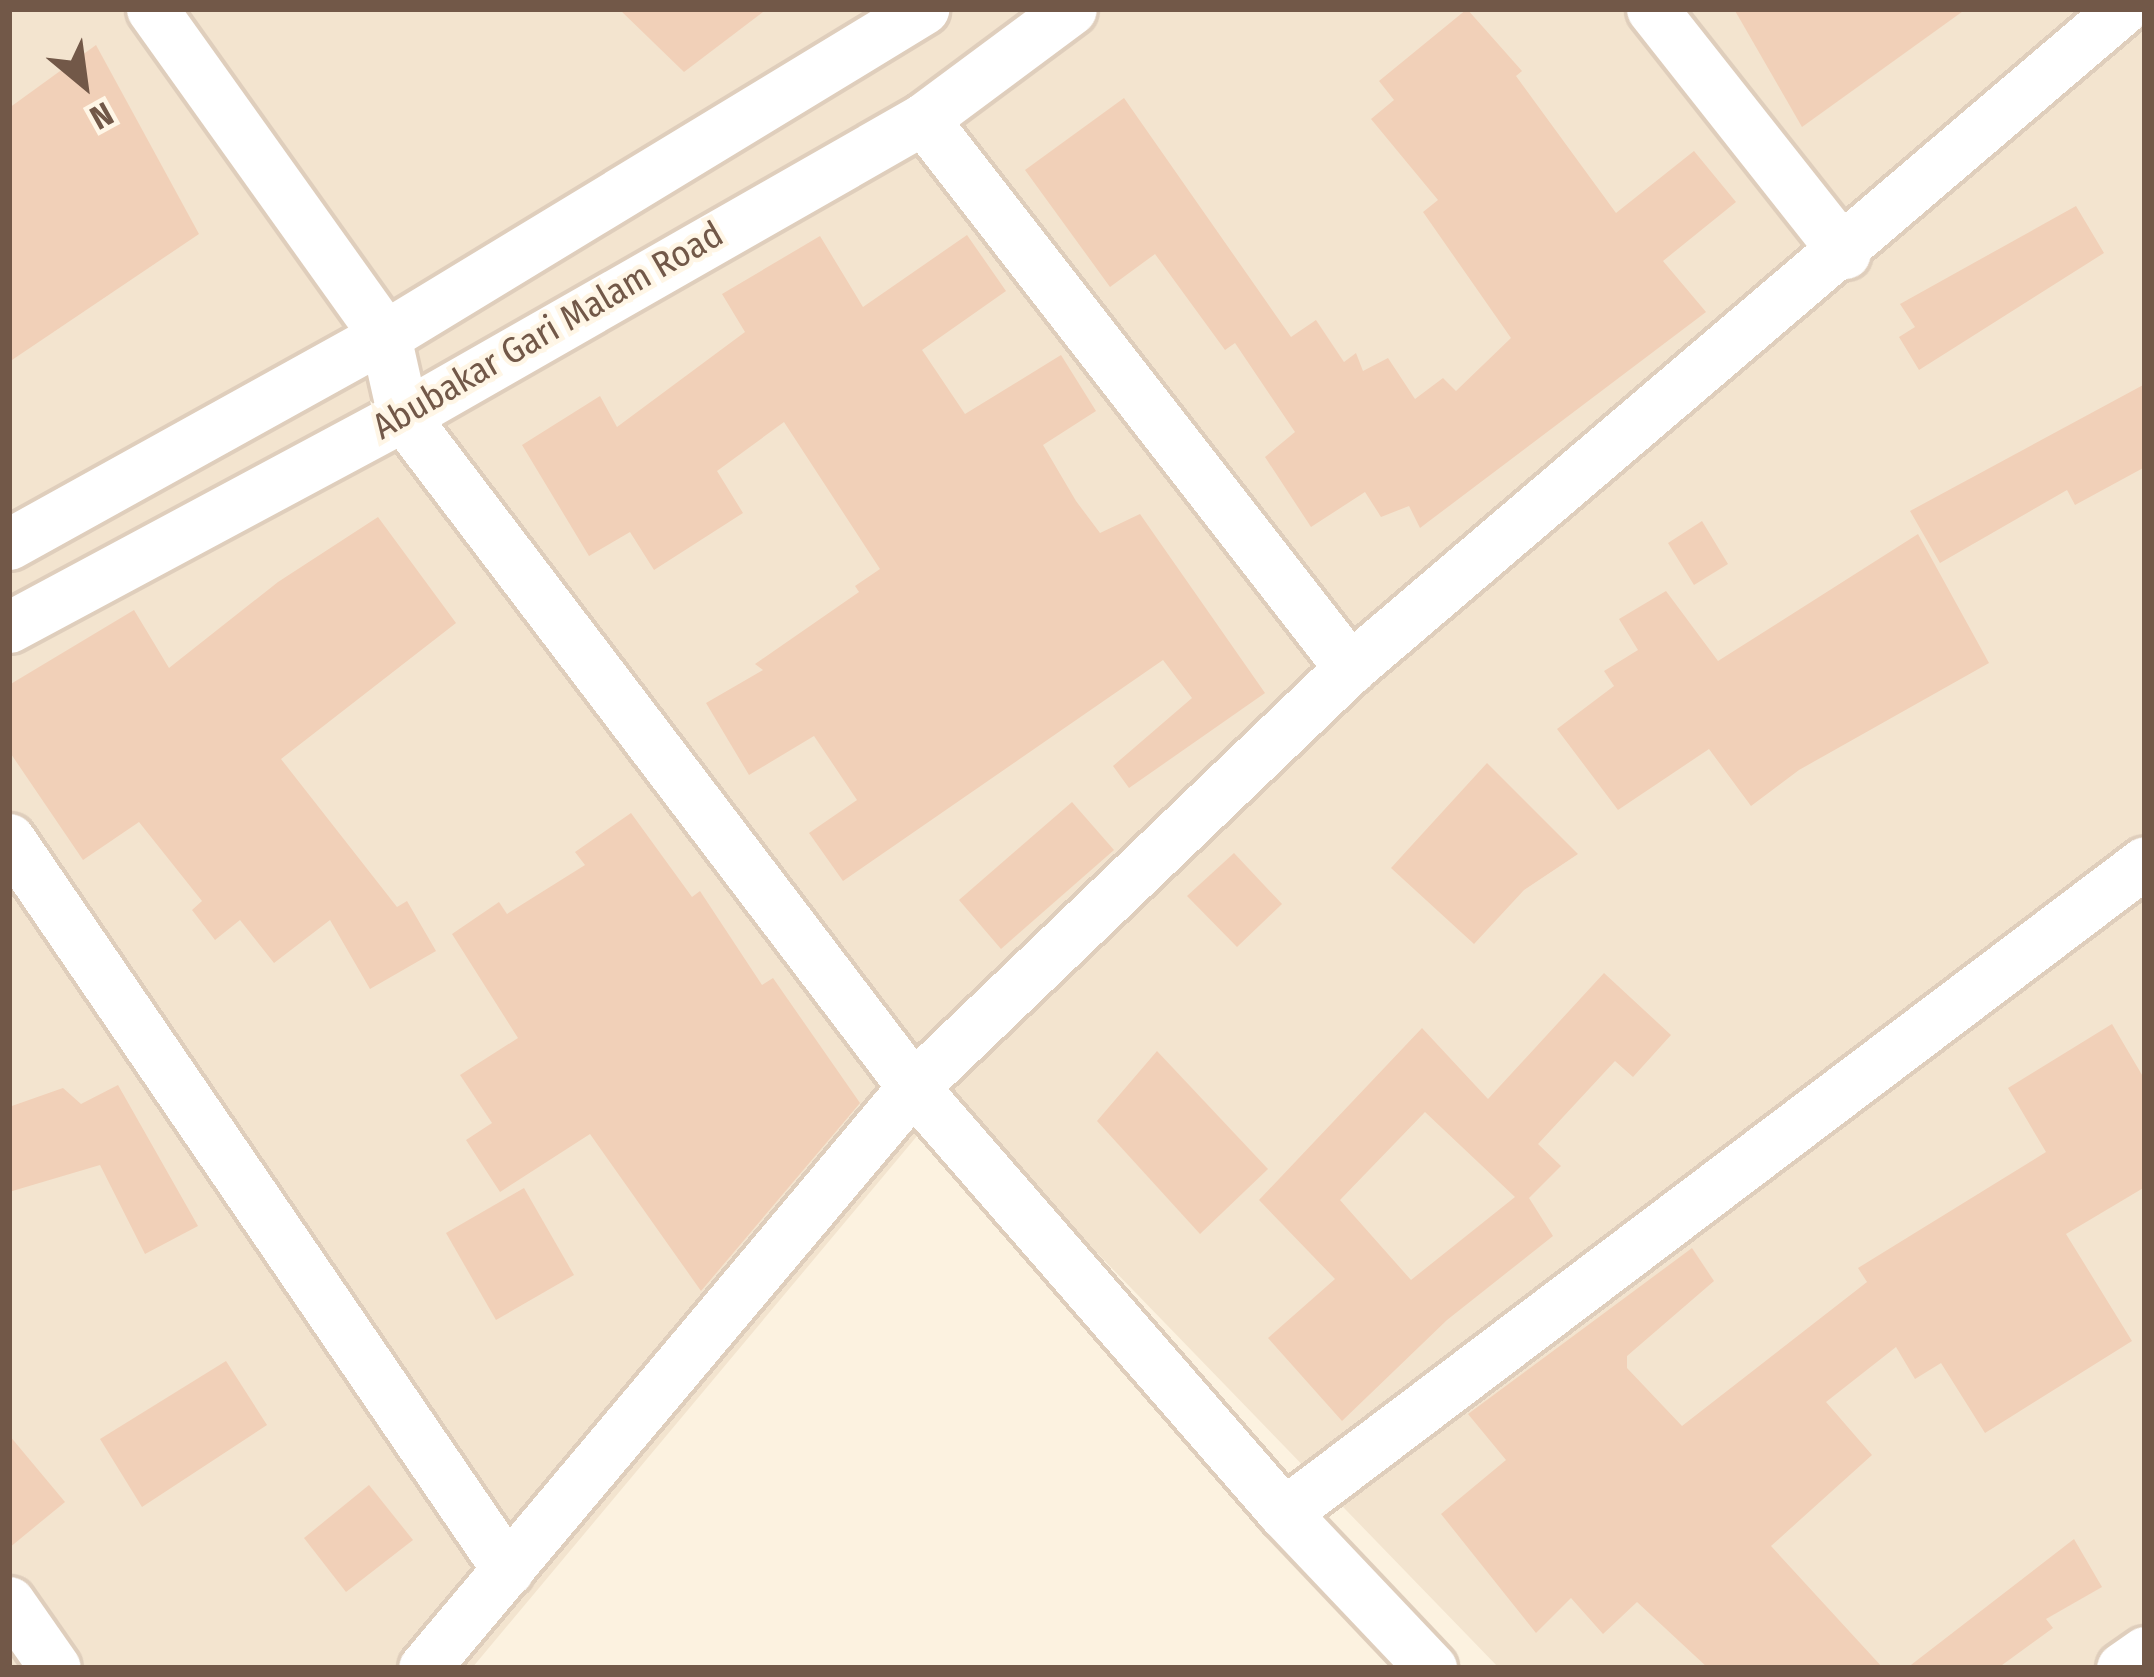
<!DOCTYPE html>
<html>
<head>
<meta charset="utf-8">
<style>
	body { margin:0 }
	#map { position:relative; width:2154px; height:1677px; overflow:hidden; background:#fcf2e0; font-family:"Fira Sans Condensed",sans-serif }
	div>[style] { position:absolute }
	.residential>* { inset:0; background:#f3e4cf }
	.building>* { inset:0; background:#f1d0b8 }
	.roads { filter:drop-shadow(3px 0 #dfcebc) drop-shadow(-3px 0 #dfcebc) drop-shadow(0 3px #dfcebc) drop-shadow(0 -3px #dfcebc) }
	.minor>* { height:51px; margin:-25.5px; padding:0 25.5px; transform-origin:25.5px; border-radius:25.5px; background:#fff }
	span { translate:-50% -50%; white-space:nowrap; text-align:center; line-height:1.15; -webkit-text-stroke:9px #fff6e6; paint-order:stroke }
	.street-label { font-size:36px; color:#725848 }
	.frame { position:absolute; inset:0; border:12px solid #725848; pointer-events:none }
	.north { position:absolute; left:24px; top:24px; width:120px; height:120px; -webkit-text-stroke:9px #fff6e6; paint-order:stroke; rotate:151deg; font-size:33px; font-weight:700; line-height:48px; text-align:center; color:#725848 }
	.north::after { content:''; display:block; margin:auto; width:42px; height:54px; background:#725848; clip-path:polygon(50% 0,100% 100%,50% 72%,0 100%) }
</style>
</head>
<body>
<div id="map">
	<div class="residential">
		<div style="clip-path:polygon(9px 9px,2145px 9px,2145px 1668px,1499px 1668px,948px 1099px,472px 1668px,9px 1668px)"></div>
	</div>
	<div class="building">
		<div style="clip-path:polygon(619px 9px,767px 9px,684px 72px)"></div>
		<div style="clip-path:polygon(1467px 9px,1522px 71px,1516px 76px,1616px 213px,1694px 151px,1736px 202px,1663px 261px,1706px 312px,1420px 528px,1409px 506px,1381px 517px,1365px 492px,1311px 527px,1265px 457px,1295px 432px,1235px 343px,1225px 350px,1155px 254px,1110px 287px,1025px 170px,1124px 98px,1291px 337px,1316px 320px,1344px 362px,1356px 353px,1363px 371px,1388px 358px,1415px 399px,1443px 378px,1456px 391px,1511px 338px,1423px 212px,1438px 200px,1371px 119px,1394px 100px,1379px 81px)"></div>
		<div style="clip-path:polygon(1734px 9px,1966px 9px,1802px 127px)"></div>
		<div style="clip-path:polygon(96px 45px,199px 234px,9px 362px,9px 108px)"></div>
		<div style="clip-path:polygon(2076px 206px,2104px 253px,1919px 370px,1899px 337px,1915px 327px,1900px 304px)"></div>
		<div style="clip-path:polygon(967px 235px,1006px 291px,922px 350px,965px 414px,1061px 355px,1096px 411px,1043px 445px,1076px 501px,1100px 533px,1140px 514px,1265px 693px,1129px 788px,1113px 766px,1192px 698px,1163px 660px,843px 881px,809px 833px,857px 800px,814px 736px,749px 775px,706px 703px,763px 670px,755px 664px,859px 592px,855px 586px,880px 569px,784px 422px,717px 471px,743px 513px,654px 570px,630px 532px,589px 556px,522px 445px,600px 396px,617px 427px,745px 332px,722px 294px,820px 236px,863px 307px)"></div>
		<div style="clip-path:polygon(2145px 384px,2145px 467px,2075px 505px,2067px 490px,1940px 563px,1910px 511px)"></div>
		<div style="clip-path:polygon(378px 517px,456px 623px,281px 759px,397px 907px,407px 901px,436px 951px,370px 989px,330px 920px,274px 963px,240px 920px,215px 940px,192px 910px,202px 901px,139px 822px,83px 860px,9px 751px,9px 685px,134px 610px,169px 668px,278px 582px)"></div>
		<div style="clip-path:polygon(1702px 521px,1728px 564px,1694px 585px,1668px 543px)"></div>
		<div style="clip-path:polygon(1918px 534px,1989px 663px,1799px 770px,1751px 806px,1709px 749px,1618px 810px,1557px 729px,1614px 686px,1604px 671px,1638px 650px,1619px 619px,1666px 591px,1718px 661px)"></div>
		<div style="clip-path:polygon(1487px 763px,1578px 854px,1524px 890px,1474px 944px,1391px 868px)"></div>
		<div style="clip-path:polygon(1072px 802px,1114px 850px,1001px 949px,959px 900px)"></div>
		<div style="clip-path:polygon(631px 813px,692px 897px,700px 891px,762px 985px,773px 978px,860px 1103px,701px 1291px,590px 1134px,500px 1192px,466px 1140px,492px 1123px,460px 1075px,518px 1038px,452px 934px,499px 902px,507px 914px,585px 865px,575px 852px)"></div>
		<div style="clip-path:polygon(1234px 853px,1282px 904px,1237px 947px,1187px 896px)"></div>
		<div style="clip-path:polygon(evenodd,1604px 973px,1671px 1035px,1633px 1077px,1615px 1061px,1538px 1144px,1561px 1166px,1529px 1198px,1553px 1236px,1447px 1320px,1342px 1421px,1268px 1338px,1335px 1279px,1259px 1200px,1422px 1028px,1488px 1099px,1604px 973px,1425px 1112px,1515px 1197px,1411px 1280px,1340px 1200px,1425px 1112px)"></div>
		<div style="clip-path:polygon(2112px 1024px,2145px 1080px,2145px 1187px,2066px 1234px,2132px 1341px,1985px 1433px,1941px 1363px,1915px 1379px,1896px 1347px,1826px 1402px,1872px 1455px,1771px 1546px,1883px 1668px,1708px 1668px,1637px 1602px,1603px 1634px,1571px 1598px,1536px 1633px,1441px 1514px,1506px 1460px,1468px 1414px,1692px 1248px,1714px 1281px,1627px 1356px,1627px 1368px,1682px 1426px,1867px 1282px,1858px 1268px,2046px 1152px,2008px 1088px)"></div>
		<div style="clip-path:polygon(1157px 1051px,1268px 1169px,1200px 1234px,1097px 1121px)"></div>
		<div style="clip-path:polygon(118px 1085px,198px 1226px,145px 1254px,100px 1165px,9px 1192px,9px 1107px,63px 1088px,81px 1104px)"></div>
		<div style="clip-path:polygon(524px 1188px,574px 1275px,496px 1320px,446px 1233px)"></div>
		<div style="clip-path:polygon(226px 1361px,267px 1425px,142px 1507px,100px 1439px)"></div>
		<div style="clip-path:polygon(9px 1435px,65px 1502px,9px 1548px)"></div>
		<div style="clip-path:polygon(369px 1485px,413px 1540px,346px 1592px,304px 1538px)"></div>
		<div style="clip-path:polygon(2074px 1539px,2102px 1587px,2046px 1619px,2053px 1628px,1998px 1668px,1907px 1668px)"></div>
	</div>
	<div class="roads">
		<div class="minor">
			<div style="left:152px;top:9px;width:402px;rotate:54.5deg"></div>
			<div style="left:385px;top:336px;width:82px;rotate:77.3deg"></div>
			<div style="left:403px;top:416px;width:843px;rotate:52.76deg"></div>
			<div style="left:913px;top:1087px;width:565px;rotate:48.95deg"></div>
			<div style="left:1284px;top:1513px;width:214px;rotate:46.5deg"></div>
			<div style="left:1652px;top:9px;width:311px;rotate:51.7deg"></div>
			<div style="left:923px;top:119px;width:696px;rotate:52.13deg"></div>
			<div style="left:9px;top:544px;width:430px;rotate:-29deg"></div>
			<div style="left:385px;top:336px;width:630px;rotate:-31.29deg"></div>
			<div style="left:9px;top:627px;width:447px;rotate:-28.2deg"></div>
			<div style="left:403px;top:416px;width:599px;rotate:-29.73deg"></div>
			<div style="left:923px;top:119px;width:184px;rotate:-36.6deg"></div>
			<div style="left:9px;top:839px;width:885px;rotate:55.68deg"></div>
			<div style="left:1284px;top:1513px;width:1079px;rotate:-37.09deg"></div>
			<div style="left:9px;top:1602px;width:80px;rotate:55.1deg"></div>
			<div style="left:424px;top:1668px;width:759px;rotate:-49.91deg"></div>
			<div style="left:913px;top:1087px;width:605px;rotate:-43.8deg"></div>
			<div style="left:1350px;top:668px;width:1015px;rotate:-40.48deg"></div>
			<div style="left:2122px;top:1668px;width:28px;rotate:-35deg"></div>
		</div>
	</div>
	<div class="street-label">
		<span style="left:548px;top:331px;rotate:-30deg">Abubakar Gari Malam Road</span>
	</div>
	<div class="frame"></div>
	<div class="north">N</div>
</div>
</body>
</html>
